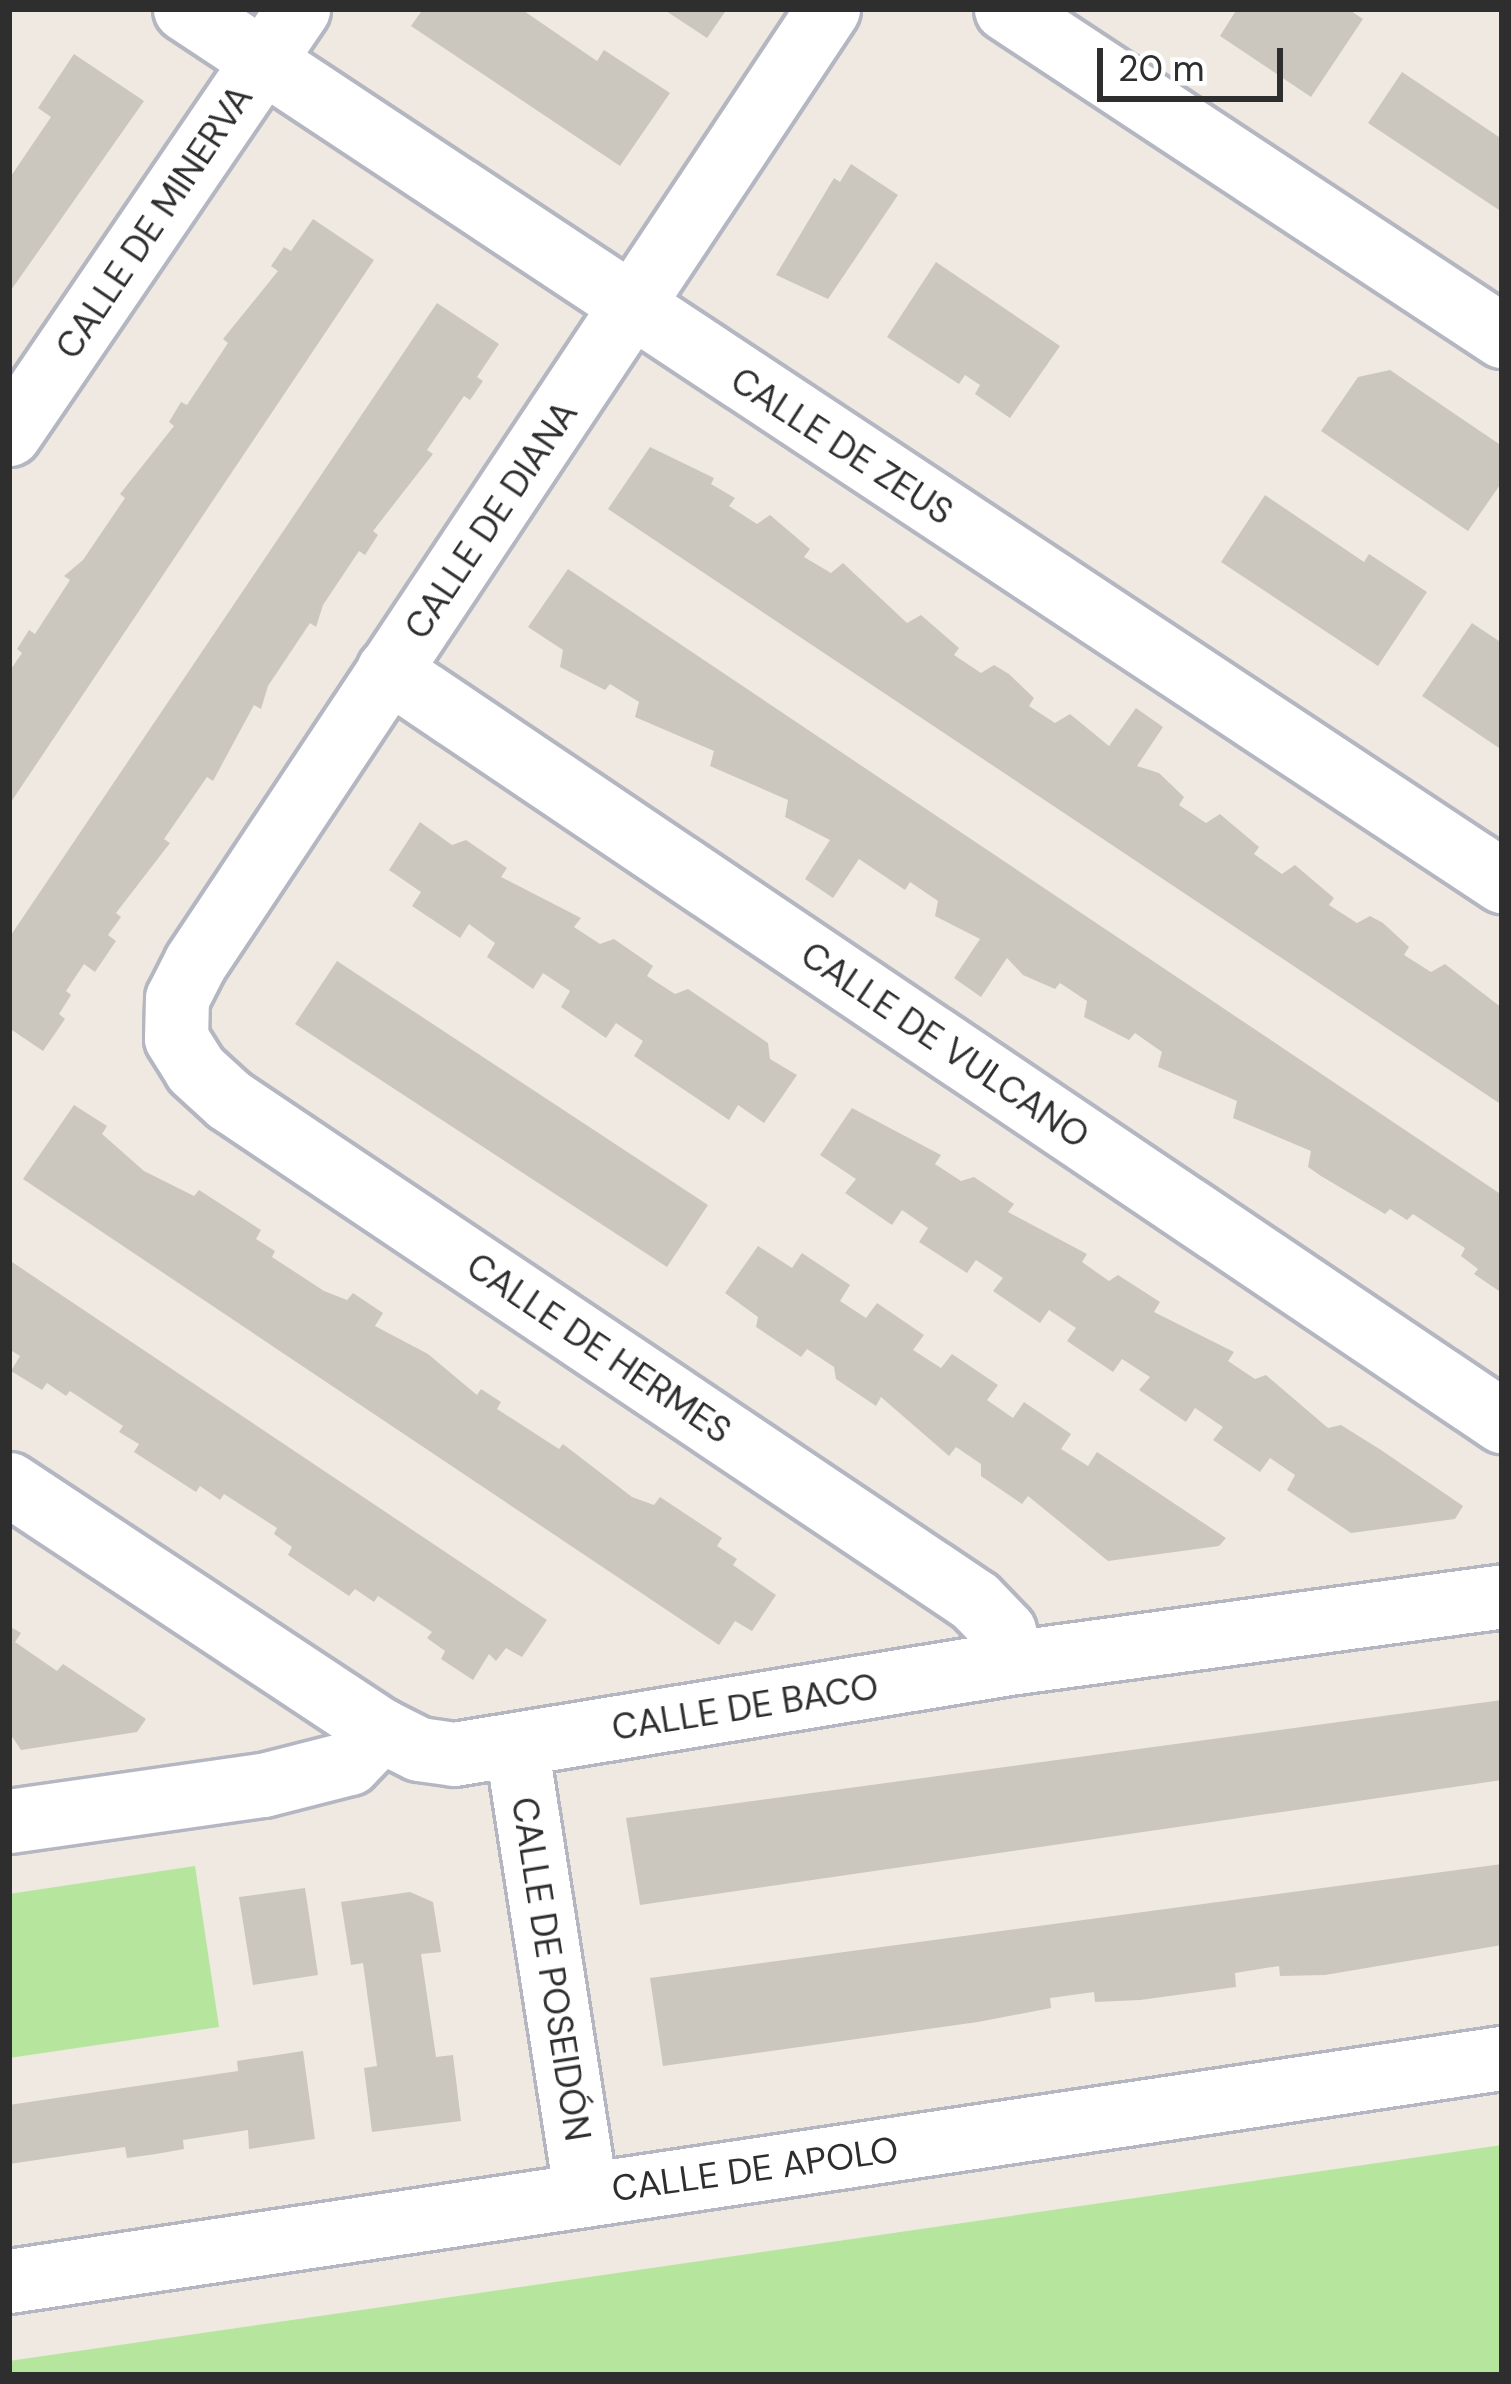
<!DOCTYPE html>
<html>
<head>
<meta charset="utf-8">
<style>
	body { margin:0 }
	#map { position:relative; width:1511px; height:2384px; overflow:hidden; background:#efe9e1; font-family:"DM Sans",sans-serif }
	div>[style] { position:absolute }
	.green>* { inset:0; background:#b6e59e }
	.building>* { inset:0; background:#cbc7bf }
	.roads { filter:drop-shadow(3px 0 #b4b7c1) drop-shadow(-3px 0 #b4b7c1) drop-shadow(0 3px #b4b7c1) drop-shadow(0 -3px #b4b7c1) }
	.minor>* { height:63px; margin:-31.5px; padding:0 31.5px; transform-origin:31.5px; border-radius:31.5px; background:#fff }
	span { translate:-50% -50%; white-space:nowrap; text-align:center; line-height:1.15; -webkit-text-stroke:9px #fff; paint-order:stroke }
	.street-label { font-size:36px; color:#2e2e2e }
	.frame { position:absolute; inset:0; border:12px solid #2e2e2e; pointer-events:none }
	.scale { position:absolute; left:1097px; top:48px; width:186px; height:54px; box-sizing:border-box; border:6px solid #2e2e2e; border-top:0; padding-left:15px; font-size:36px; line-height:42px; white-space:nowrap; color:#2e2e2e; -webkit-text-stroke:9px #fff; paint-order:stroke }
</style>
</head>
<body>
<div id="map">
	<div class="green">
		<div style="clip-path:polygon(195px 1866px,219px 2027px,9px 2058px,9px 1894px)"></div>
		<div style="clip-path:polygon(1502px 2145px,1502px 2375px,9px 2375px,9px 2361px)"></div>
	</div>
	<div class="building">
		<div style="clip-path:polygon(423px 9px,521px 9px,597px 61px,604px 50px,670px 93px,620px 166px,411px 26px)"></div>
		<div style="clip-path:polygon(663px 9px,727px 9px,707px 38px)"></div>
		<div style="clip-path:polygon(1237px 9px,1348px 9px,1363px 19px,1311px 97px,1220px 36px)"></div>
		<div style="clip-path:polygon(74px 54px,144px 101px,9px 293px,9px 179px,51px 117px,38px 108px)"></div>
		<div style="clip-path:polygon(1402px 72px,1502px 139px,1502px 212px,1368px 123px)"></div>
		<div style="clip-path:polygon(851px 164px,898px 195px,828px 299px,776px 275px,834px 178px,840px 182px)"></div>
		<div style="clip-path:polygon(313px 219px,374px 260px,9px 805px,9px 672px,22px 653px,17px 649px,29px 630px,35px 634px,70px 580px,64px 576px,83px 560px,125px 498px,120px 494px,174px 426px,169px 422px,181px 402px,187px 405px,228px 343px,223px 339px,278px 271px,271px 266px,284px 247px,291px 251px)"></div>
		<div style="clip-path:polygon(936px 262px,1060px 346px,1010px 418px,975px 394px,980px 385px,965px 375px,959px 384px,887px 337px)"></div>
		<div style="clip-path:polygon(437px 303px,499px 344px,477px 377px,483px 381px,470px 400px,464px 396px,427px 450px,433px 454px,373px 531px,378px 535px,365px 555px,359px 551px,323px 605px,316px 627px,310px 623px,268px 686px,261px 709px,254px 705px,213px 781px,207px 777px,164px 839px,170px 843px,116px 913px,121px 917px,108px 935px,116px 941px,95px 972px,84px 964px,66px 991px,71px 995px,59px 1014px,65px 1019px,43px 1051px,9px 1028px,9px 938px)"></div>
		<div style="clip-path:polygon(1390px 370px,1502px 446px,1502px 482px,1468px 531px,1321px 431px,1358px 377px)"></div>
		<div style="clip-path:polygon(650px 447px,714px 478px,711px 484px,735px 498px,729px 506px,757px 524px,770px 515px,810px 549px,804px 557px,831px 573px,843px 563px,907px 623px,921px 615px,959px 648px,954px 655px,981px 673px,994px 665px,1009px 674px,1034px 698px,1029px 706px,1055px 723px,1070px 714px,1109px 746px,1136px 708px,1163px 727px,1137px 766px,1159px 773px,1184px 797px,1179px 805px,1206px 823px,1220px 814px,1259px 847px,1254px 854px,1282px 874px,1295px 865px,1334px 898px,1329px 905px,1357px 923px,1370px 916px,1383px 923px,1409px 947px,1404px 955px,1431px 972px,1445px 964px,1502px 1008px,1502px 1105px,608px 509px)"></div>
		<div style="clip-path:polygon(1265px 495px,1364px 562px,1369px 554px,1427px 592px,1378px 666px,1221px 562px)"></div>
		<div style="clip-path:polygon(568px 569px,1502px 1195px,1502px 1293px,1474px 1274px,1478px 1269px,1461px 1256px,1465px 1248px,1413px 1214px,1407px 1220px,1390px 1209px,1385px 1214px,1321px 1176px,1308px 1167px,1311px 1151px,1233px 1118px,1237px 1101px,1158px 1067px,1162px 1052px,1135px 1033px,1129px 1040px,1084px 1017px,1087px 1001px,1060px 983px,1055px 989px,1023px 975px,1007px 958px,981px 997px,954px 978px,980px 939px,935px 916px,938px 901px,910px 882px,905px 890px,859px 859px,833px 898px,805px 879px,830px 840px,785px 817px,788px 800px,710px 766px,714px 751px,635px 717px,639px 702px,610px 684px,605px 690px,560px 667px,563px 650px,528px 627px)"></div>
		<div style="clip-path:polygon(1472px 623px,1502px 643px,1502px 750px,1422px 696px)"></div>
		<div style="clip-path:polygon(420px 822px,452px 845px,466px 840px,507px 868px,501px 877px,581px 918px,574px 927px,600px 944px,614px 939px,653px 966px,647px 976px,675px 994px,688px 989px,768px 1043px,770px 1059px,797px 1075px,764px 1123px,738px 1105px,729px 1120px,634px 1056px,643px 1041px,616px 1023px,606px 1038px,561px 1007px,570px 991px,543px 973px,533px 989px,487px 957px,495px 943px,469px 924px,460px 938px,412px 906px,421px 892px,389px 870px)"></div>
		<div style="clip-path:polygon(337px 961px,708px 1205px,667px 1267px,295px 1024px)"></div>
		<div style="clip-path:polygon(74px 1105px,107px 1126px,102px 1134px,144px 1171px,194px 1196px,199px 1190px,261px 1230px,256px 1239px,275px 1251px,272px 1257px,324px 1291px,347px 1300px,353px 1293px,383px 1313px,375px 1326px,428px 1354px,477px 1395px,481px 1389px,501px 1402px,497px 1409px,559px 1449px,563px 1444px,632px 1497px,654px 1505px,660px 1497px,722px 1538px,717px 1546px,737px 1559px,733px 1565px,776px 1595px,752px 1631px,735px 1621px,719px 1645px,23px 1179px)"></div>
		<div style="clip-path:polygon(852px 1108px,941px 1155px,935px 1164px,961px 1181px,974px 1177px,1014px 1204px,1008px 1212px,1087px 1254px,1082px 1262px,1109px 1281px,1118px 1275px,1160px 1302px,1154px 1312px,1234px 1352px,1228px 1361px,1255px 1379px,1266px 1375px,1328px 1428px,1341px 1425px,1381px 1450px,1463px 1506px,1455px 1519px,1351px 1533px,1287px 1490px,1295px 1475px,1270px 1458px,1260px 1472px,1213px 1440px,1223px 1427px,1195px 1408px,1186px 1422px,1139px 1390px,1150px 1377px,1122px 1359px,1113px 1372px,1067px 1341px,1076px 1328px,1049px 1310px,1040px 1323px,993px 1291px,1003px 1278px,976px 1260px,967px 1273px,919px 1242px,928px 1228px,902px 1210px,892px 1225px,845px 1193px,856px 1179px,820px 1155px)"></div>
		<div style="clip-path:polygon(758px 1246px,792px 1268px,802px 1253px,850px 1285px,840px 1301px,866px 1318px,877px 1303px,924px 1335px,913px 1350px,941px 1368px,952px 1354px,998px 1385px,987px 1400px,1013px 1418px,1024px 1402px,1071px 1434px,1061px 1449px,1088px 1466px,1097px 1452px,1226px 1538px,1219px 1546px,1108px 1561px,1028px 1496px,1022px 1504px,981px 1476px,981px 1464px,956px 1447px,949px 1456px,881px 1397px,876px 1406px,836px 1379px,834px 1367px,807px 1349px,801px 1357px,756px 1327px,758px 1317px,725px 1293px)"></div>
		<div style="clip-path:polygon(9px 1260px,547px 1620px,522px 1657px,506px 1648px,496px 1661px,489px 1654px,473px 1680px,441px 1659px,445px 1651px,427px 1638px,432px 1632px,378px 1596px,374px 1602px,355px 1589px,349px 1596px,288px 1555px,292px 1547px,274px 1534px,277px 1528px,224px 1494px,220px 1500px,200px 1486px,196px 1492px,134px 1452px,139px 1444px,119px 1432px,123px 1426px,70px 1391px,66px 1396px,47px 1383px,42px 1390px,11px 1371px,20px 1356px,9px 1349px)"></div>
		<div style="clip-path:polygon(9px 1626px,21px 1633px,15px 1642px,57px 1671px,63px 1664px,146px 1719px,137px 1732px,21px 1750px,9px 1732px)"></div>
		<div style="clip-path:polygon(1502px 1700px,1502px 1780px,640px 1905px,626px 1818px)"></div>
		<div style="clip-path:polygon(1502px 1864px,1502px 1945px,1325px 1975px,1280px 1976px,1279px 1966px,1235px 1973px,1236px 1987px,1140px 2000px,1095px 2002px,1094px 1992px,1050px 1998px,1051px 2008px,978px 2022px,663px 2066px,650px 1978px)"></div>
		<div style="clip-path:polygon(305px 1888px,318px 1975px,253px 1985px,239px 1897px)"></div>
		<div style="clip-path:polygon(410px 1892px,433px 1902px,441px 1952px,421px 1954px,436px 2057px,453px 2055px,461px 2121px,372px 2132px,364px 2068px,377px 2066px,363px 1963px,351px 1965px,341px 1902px)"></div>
		<div style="clip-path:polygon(303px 2051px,315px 2139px,249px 2149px,248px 2130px,183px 2140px,184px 2149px,156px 2154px,127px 2158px,125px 2147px,9px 2164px,9px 2105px,238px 2071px,237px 2061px)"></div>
	</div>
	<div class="roads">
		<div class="minor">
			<div style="left:185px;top:9px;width:1580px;rotate:33.51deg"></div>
			<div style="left:828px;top:9px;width:1145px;rotate:123.57deg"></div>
			<div style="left:195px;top:963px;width:39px;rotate:117deg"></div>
			<div style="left:177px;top:998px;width:40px;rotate:91.4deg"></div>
			<div style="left:176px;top:1038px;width:36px;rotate:58deg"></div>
			<div style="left:195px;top:1069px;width:46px;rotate:42.4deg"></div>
			<div style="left:229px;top:1100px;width:899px;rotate:33.88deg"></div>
			<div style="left:975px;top:1601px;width:42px;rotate:46deg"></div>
			<div style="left:1004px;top:1631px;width:32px;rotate:81deg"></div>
			<div style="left:1006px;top:9px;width:594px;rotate:33.4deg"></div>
			<div style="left:9px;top:434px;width:514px;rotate:-55.78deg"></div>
			<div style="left:388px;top:670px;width:1344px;rotate:33.99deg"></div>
			<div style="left:9px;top:1484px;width:446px;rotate:33.5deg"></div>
			<div style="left:381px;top:1730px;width:42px;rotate:26.6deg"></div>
			<div style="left:419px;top:1749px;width:35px;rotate:8deg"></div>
			<div style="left:454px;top:1754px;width:562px;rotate:-9.31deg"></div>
			<div style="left:1009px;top:1663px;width:498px;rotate:-7.7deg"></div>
			<div style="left:516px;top:1744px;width:455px;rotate:81.2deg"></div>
			<div style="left:9px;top:1821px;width:257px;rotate:-8.1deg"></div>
			<div style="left:263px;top:1785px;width:89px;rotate:-14.3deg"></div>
			<div style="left:349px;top:1763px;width:46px;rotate:-45.9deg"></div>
			<div style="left:9px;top:2281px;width:1510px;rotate:-8.5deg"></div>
		</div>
	</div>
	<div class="street-label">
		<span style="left:154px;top:222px;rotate:-56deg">CALLE DE MINERVA</span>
		<span style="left:842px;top:446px;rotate:33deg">CALLE DE ZEUS</span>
		<span style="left:491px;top:520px;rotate:-56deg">CALLE DE DIANA</span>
		<span style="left:945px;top:1045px;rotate:34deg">CALLE DE VULCANO</span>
		<span style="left:599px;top:1348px;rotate:34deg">CALLE DE HERMES</span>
		<span style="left:745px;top:1707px;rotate:-9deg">CALLE DE BACO</span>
		<span style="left:551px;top:1969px;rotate:81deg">CALLE DE POSEIDÓN</span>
		<span style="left:755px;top:2169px;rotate:-8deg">CALLE DE APOLO</span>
	</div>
	<div class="frame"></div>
	<div class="scale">20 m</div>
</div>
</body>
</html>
